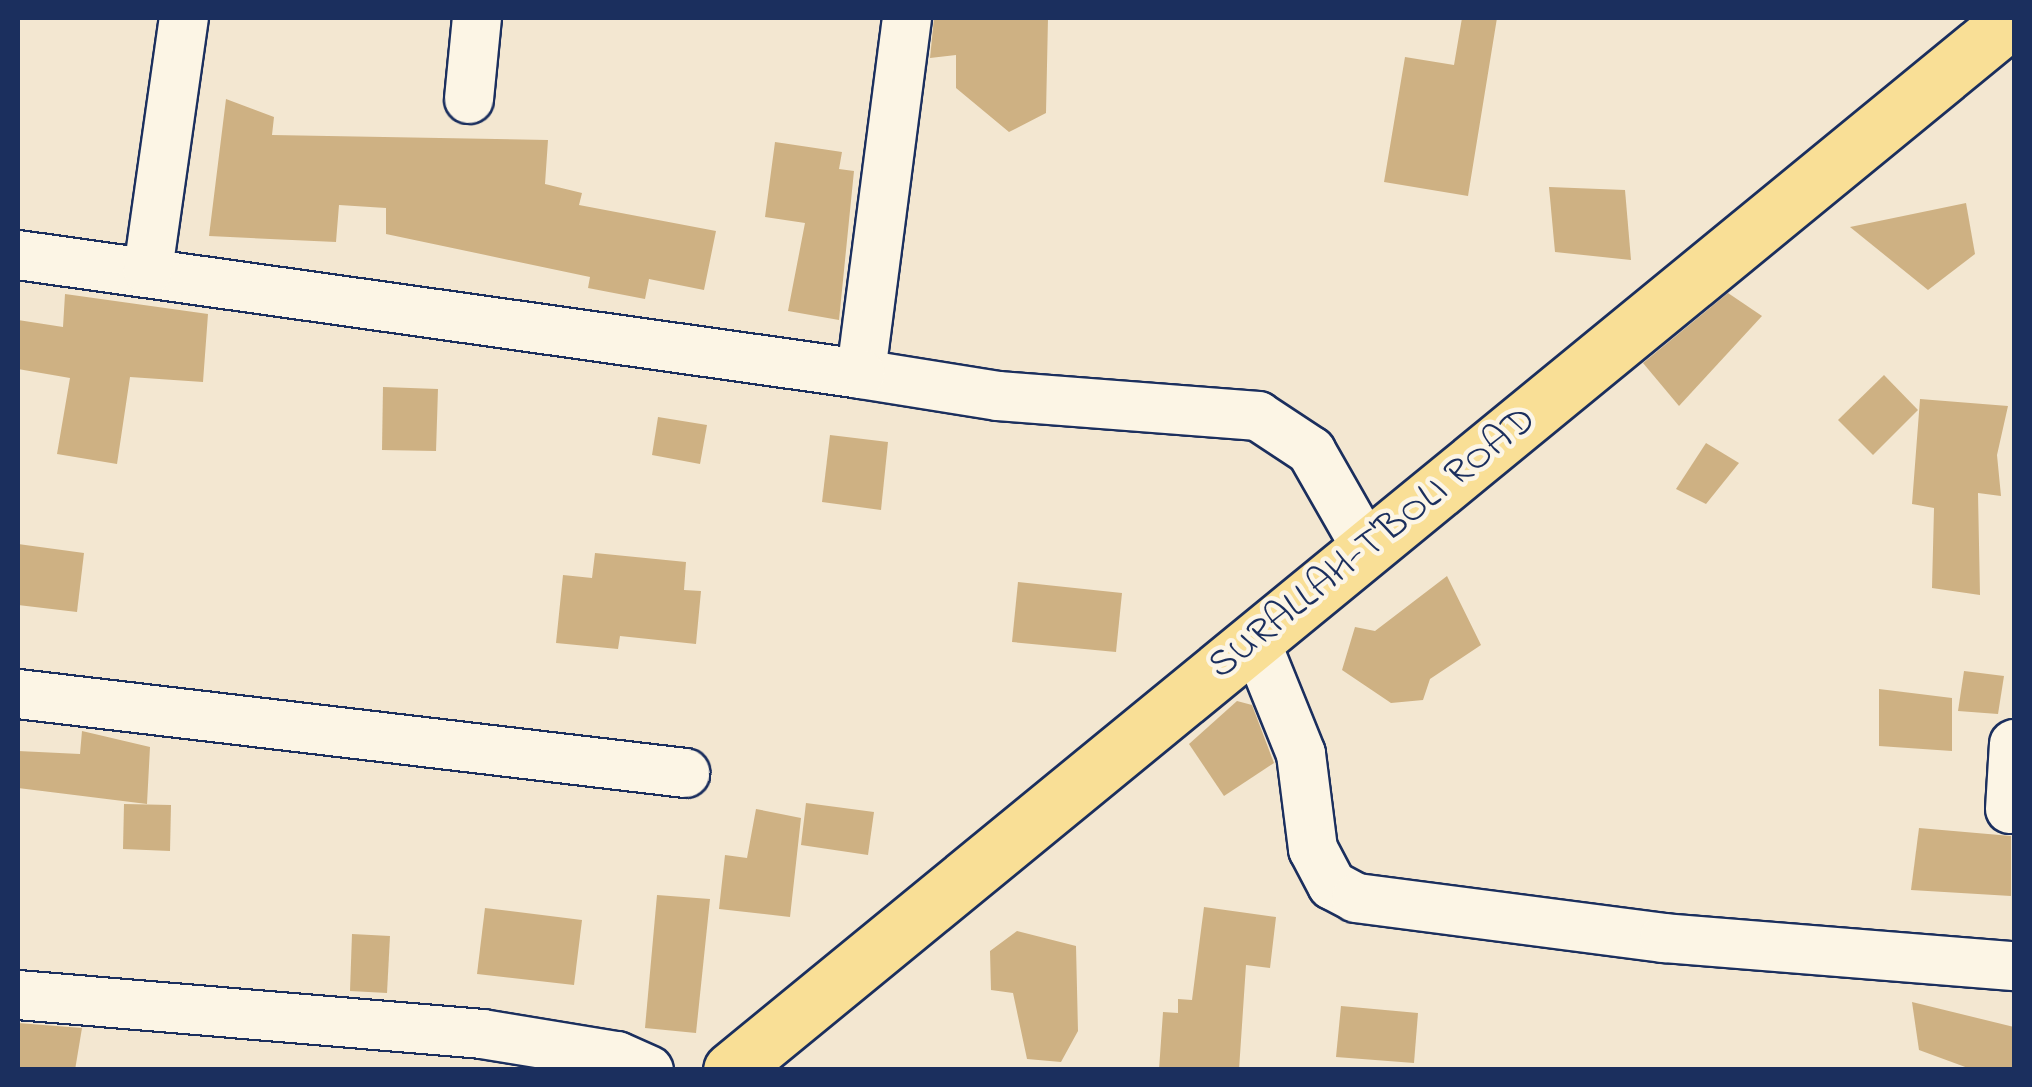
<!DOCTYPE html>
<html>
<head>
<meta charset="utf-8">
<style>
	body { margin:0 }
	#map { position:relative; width:2032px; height:1087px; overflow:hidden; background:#f3e7d1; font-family:"Indie Flower",sans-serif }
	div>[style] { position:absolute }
	.building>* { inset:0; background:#ceb183 }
	.roads { filter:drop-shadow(2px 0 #1b2f5e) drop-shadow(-2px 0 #1b2f5e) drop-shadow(0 2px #1b2f5e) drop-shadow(0 -2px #1b2f5e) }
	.minor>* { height:48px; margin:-24px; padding:0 24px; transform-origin:24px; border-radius:24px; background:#fcf5e5 }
	.primary>* { height:55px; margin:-27.5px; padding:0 27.5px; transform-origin:27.5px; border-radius:27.5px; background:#f9df96 }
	span { translate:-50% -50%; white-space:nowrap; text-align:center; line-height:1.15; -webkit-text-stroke:9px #fcf5e5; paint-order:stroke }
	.street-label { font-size:40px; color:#1b2f5e }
	.frame { position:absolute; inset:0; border:20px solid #1b2f5e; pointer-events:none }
</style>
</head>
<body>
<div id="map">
	<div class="building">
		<div style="clip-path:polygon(934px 18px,1048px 18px,1046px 113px,1009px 132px,956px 88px,956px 55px,930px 58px)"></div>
		<div style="clip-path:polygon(1462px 18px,1497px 18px,1468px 196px,1384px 182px,1405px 57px,1454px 65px)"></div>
		<div style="clip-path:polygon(226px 99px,274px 117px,272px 135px,548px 140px,545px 184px,582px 193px,579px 205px,716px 231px,704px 290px,649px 279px,645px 299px,588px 288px,590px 277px,386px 234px,386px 208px,339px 205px,336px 242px,209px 236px)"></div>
		<div style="clip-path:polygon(775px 142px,842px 152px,839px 169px,854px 171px,839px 320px,788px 311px,805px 223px,765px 217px)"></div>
		<div style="clip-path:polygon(1549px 187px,1625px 190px,1631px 260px,1555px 252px)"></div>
		<div style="clip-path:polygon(1966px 203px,1975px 254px,1928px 290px,1850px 227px)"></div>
		<div style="clip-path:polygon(1728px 293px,1762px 316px,1679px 406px,1643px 363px)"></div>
		<div style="clip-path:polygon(65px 294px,208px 314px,203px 382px,130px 377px,117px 464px,57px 454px,70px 378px,18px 369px,18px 320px,63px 327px)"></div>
		<div style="clip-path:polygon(1884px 375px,1918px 410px,1873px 455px,1838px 420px)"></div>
		<div style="clip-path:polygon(383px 387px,438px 389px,436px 451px,382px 450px)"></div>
		<div style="clip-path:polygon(1920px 399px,2008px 406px,1997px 455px,2001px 496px,1978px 493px,1980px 595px,1932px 588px,1934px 508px,1912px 504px)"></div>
		<div style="clip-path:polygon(658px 417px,707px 425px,700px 464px,652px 455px)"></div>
		<div style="clip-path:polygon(830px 435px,888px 442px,881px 510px,822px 502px)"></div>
		<div style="clip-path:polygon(1706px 443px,1739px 463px,1706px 504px,1676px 489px)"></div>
		<div style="clip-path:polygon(18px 544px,84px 553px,77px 612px,18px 605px)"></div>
		<div style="clip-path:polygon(595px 553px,686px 562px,684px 590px,701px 591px,696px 644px,620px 636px,618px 649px,556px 643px,563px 575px,592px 578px)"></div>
		<div style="clip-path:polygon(1447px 576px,1481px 645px,1430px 679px,1423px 700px,1391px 703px,1342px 670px,1355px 627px,1375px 631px)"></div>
		<div style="clip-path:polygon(1018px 582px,1122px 593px,1116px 652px,1012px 642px)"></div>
		<div style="clip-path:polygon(1964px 671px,2004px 676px,1998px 714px,1958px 711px)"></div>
		<div style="clip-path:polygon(1879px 689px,1952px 698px,1952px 751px,1879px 746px)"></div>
		<div style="clip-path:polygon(1237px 701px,1252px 705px,1274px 763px,1224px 796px,1189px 744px)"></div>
		<div style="clip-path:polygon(82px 731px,150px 747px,147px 804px,18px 788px,18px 751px,80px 754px)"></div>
		<div style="clip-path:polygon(806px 803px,874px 812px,868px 855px,801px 845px)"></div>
		<div style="clip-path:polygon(124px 804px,171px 805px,170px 851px,123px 849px)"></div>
		<div style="clip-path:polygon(756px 809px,801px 818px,790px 917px,719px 909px,725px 855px,747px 858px)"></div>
		<div style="clip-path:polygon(1919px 828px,2011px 836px,2011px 896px,1911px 890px)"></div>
		<div style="clip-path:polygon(657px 895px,710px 899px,696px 1033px,645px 1028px)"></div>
		<div style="clip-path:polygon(1204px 907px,1276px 917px,1270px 968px,1246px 965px,1239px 1070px,1159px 1070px,1163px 1012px,1178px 1013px,1178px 999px,1192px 1000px)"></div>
		<div style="clip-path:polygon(485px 908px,582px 920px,574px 985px,477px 974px)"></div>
		<div style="clip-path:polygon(1017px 931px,1076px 946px,1078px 1031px,1061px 1062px,1027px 1059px,1013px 993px,991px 990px,990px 951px)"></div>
		<div style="clip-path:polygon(352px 934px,390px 936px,387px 993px,350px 991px)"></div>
		<div style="clip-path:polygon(1912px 1002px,2014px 1027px,2014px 1069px,1968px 1068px,1919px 1050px)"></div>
		<div style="clip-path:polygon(1341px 1006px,1418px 1013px,1414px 1063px,1336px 1057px)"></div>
		<div style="clip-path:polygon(18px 1023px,82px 1028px,75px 1070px,18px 1070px)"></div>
	</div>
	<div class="roads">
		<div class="minor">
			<div style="left:907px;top:18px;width:359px;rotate:97.4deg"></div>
			<div style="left:861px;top:374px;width:139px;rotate:9.1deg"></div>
			<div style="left:998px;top:396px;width:261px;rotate:4.4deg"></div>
			<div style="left:1258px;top:416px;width:64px;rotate:33.4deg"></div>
			<div style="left:1311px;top:451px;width:113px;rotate:60.3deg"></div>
			<div style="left:469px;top:99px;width:81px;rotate:-84.4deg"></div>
			<div style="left:18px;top:255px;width:851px;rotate:8.03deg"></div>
			<div style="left:148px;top:270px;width:255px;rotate:-81.9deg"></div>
			<div style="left:1255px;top:640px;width:123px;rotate:68deg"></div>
			<div style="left:1301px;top:754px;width:96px;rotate:82.8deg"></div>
			<div style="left:1313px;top:849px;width:41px;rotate:62.2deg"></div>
			<div style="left:1332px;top:885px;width:27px;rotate:28deg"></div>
			<div style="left:1356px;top:898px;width:311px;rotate:7.4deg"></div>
			<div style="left:1664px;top:938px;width:351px;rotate:4.6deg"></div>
			<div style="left:18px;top:694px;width:672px;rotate:6.75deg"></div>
			<div style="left:2010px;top:809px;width:65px;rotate:-86.5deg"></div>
			<div style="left:18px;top:995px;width:466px;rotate:4.8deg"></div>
			<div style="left:482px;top:1034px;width:137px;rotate:9.3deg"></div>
			<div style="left:617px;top:1056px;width:35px;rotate:24deg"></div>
		</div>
		<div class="primary">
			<div style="left:731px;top:1070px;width:1659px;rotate:-39.35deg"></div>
		</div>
	</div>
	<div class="street-label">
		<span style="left:1373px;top:544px;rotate:-39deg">SURALLAH-T'BOLI ROAD</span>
	</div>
	<div class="frame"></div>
</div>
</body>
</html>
